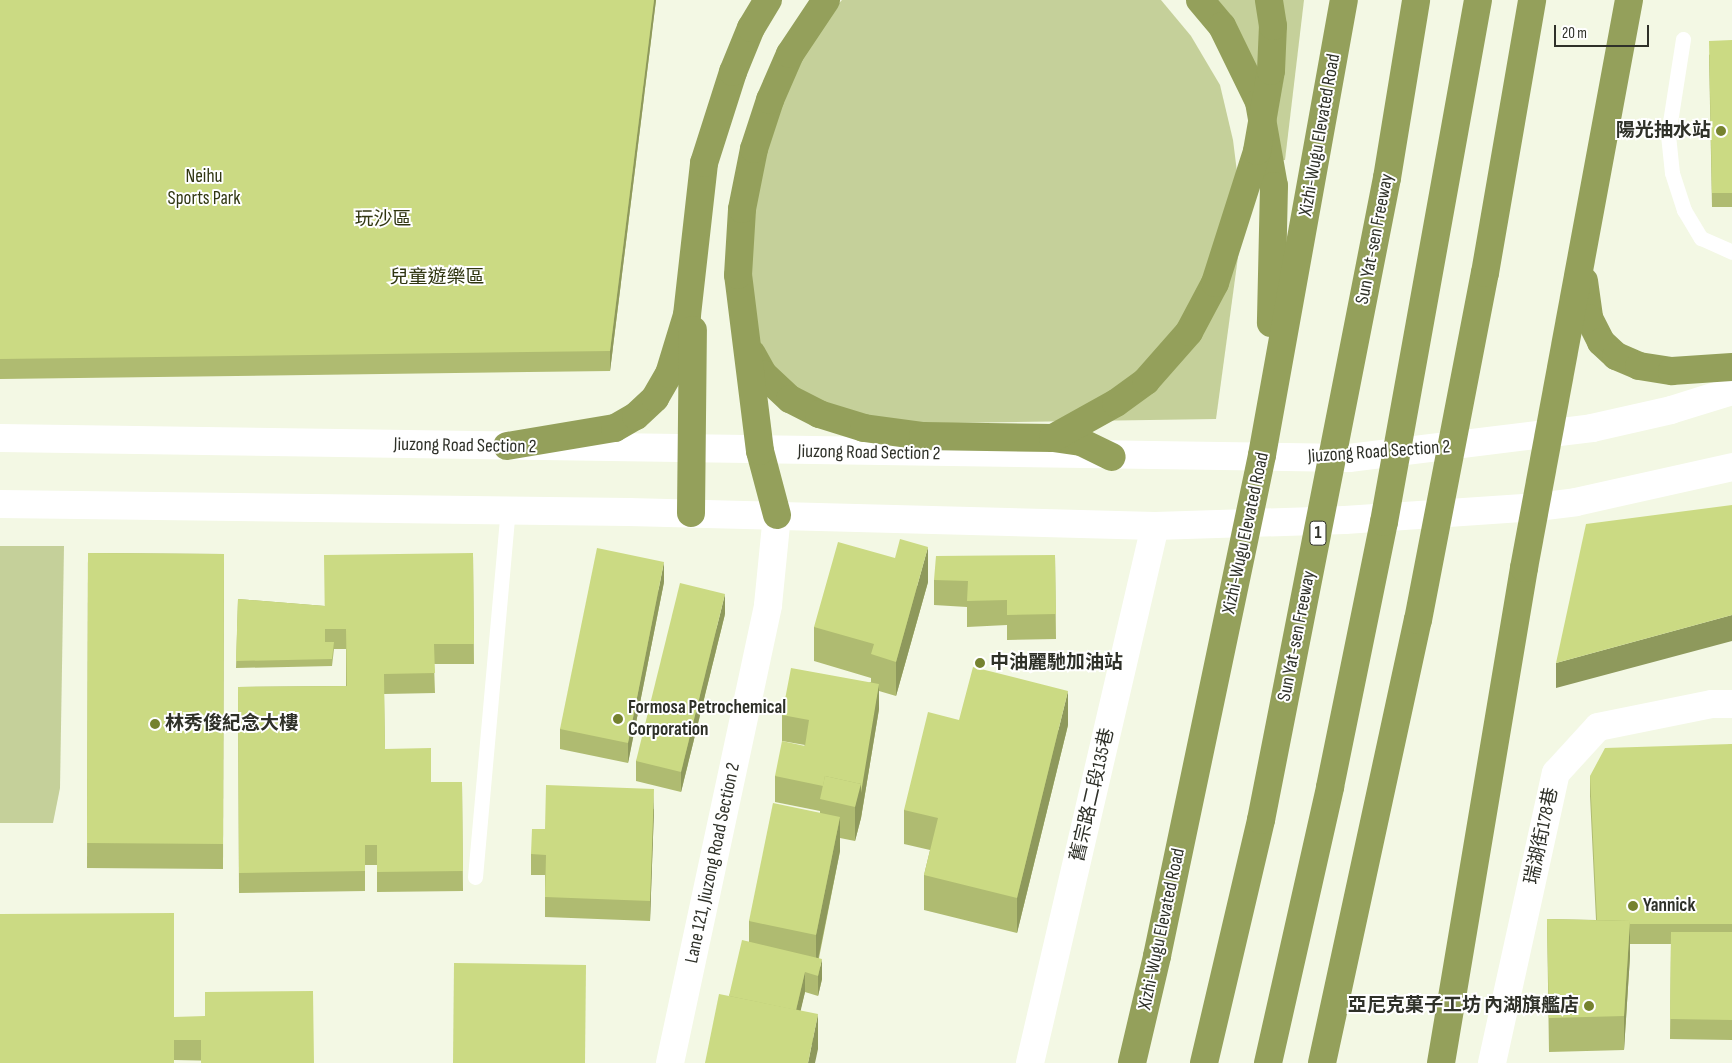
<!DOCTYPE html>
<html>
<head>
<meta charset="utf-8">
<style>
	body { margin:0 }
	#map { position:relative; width:1732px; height:1063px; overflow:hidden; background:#f3f8e4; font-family:"Sofia Sans Condensed","Noto Sans TC",sans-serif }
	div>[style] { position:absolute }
	.green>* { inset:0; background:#c5d09a }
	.service>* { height:15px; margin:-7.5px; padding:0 7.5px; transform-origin:7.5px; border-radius:7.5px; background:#fff }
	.minor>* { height:28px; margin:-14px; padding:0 14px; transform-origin:14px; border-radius:14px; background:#fff }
	.secondary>* { height:28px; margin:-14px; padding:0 14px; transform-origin:14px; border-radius:14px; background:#fff }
	.motorway>* { height:28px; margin:-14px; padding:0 14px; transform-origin:14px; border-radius:14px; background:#94a05b }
	.wall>* { inset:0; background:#afbb71 }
	.shaded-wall>* { inset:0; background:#8e995c }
	.building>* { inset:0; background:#cbda83 }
	.dots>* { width:14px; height:14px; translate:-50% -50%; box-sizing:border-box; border:2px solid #fff; border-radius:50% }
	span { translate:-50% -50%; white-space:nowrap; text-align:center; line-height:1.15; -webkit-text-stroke:4px #fff; paint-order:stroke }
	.shield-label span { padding:1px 4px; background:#fff; border:1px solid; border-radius:4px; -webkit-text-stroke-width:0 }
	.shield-label { font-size:18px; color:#2f3129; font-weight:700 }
	.poi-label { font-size:19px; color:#2f3129; font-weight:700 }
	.right { translate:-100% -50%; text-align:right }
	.left { translate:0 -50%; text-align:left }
	.street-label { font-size:19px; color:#2f3129 }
	.park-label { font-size:19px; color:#303611 }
	.scale { position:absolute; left:1554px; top:25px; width:95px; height:22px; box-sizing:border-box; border:2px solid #2f3129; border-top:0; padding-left:6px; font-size:15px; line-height:18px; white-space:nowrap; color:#2f3129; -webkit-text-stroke:4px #fff; paint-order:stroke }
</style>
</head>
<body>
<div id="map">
	<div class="green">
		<div style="clip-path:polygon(842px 0,1161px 0,1191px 36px,1220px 85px,1233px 140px,1243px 220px,1216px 419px,889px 424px,769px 392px,744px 266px,757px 166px,793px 67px,825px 18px)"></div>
		<div style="clip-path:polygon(1195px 0,1304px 0,1285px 160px,1275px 161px)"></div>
		<div style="clip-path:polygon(0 546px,64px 546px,60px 788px,53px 823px,0 823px)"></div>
	</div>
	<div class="service">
		<div style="left:1683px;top:39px;width:97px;rotate:98.9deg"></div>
		<div style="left:1668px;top:135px;width:38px;rotate:84deg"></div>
		<div style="left:1672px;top:173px;width:39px;rotate:72deg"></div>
		<div style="left:1684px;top:210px;width:33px;rotate:59deg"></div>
		<div style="left:1701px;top:238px;width:34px;rotate:24deg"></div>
		<div style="left:475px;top:877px;width:368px;rotate:-84.9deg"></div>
	</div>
	<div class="minor">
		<div style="left:670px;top:1063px;width:468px;rotate:-77.9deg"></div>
		<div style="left:768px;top:605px;width:90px;rotate:-84.3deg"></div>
		<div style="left:1030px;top:1063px;width:551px;rotate:-76.9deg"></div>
		<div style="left:1492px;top:1063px;width:297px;rotate:-77.6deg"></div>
		<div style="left:1556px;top:773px;width:62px;rotate:-47.6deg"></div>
		<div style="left:1598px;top:727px;width:116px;rotate:-11.4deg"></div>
		<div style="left:1712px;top:704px;width:20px"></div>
	</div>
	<div class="secondary">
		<div style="left:0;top:438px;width:1349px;rotate:0.85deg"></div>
		<div style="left:1349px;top:458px;width:245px;rotate:-7deg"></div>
		<div style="left:1592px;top:428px;width:81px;rotate:-12.8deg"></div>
		<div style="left:1671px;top:410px;width:64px;rotate:-17.3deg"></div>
		<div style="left:0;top:504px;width:629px;rotate:0.73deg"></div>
		<div style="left:629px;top:512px;width:526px;rotate:1.52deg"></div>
		<div style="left:1155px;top:526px;width:190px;rotate:-1.8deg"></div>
		<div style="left:1345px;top:520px;width:192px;rotate:-3.9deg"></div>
		<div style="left:1537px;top:507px;width:39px;rotate:-7deg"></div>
		<div style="left:1576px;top:502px;width:160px;rotate:-12.6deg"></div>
	</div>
	<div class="motorway">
		<div style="left:1200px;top:0;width:34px;rotate:50deg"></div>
		<div style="left:1222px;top:26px;width:85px;rotate:64deg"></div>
		<div style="left:1259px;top:102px;width:85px;rotate:79.9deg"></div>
		<div style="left:1274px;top:186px;width:137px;rotate:91.3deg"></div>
		<div style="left:1584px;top:281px;width:37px;rotate:82deg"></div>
		<div style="left:1589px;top:318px;width:27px;rotate:63deg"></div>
		<div style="left:1601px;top:342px;width:21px;rotate:43deg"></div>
		<div style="left:1616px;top:356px;width:25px;rotate:23deg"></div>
		<div style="left:1639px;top:366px;width:33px;rotate:9deg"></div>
		<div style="left:1672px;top:371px;width:60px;rotate:-3.8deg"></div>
		<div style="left:752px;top:354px;width:23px;rotate:61deg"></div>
		<div style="left:763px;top:374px;width:37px;rotate:43deg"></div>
		<div style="left:790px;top:399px;width:33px;rotate:27deg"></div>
		<div style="left:819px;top:414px;width:47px;rotate:17.3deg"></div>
		<div style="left:864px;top:428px;width:60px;rotate:7.7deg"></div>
		<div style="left:923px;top:436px;width:130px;rotate:0.9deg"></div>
		<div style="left:1053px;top:438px;width:28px;rotate:8deg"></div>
		<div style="left:1081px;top:442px;width:34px;rotate:26deg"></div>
		<div style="left:1053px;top:438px;width:72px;rotate:-29.1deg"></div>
		<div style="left:1116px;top:403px;width:37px;rotate:-36deg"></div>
		<div style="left:1146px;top:381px;width:65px;rotate:-48.7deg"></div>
		<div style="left:1189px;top:332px;width:55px;rotate:-62deg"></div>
		<div style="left:1215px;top:283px;width:139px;rotate:-72.3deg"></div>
		<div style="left:1257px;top:151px;width:81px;rotate:-80.1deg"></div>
		<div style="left:1271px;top:71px;width:45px;rotate:-87.5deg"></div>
		<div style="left:1273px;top:26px;width:26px;rotate:-99deg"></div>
		<div style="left:507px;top:446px;width:109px;rotate:-9.5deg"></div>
		<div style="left:615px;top:428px;width:24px;rotate:-30deg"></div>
		<div style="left:636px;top:416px;width:26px;rotate:-43deg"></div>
		<div style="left:655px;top:398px;width:28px;rotate:-60deg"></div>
		<div style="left:669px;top:374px;width:62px;rotate:-73deg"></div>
		<div style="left:687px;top:315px;width:153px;rotate:-83.6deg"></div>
		<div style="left:704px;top:163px;width:96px;rotate:-72.3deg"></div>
		<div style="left:733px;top:72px;width:48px;rotate:-67.8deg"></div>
		<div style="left:751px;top:28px;width:33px;rotate:-59deg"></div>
		<div style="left:691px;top:513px;width:183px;rotate:-89.4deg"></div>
		<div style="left:777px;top:515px;width:66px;rotate:-104.9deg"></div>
		<div style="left:760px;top:451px;width:177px;rotate:-97.1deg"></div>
		<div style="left:738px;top:275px;width:66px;rotate:-86.5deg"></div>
		<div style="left:742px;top:209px;width:61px;rotate:-78.7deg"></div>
		<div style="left:754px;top:149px;width:52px;rotate:-71.9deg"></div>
		<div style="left:770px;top:100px;width:50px;rotate:-66.5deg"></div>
		<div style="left:790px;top:54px;width:65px;rotate:-56.3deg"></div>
		<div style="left:1132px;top:1063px;width:110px;rotate:-76.8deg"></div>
		<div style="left:1157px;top:956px;width:512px;rotate:-78.16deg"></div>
		<div style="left:1262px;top:455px;width:462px;rotate:-79.8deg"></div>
		<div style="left:1204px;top:1063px;width:250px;rotate:-76.8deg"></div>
		<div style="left:1261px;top:820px;width:654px;rotate:-78.9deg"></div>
		<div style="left:1387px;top:178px;width:180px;rotate:-80.7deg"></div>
		<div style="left:1268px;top:1063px;width:283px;rotate:-77.3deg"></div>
		<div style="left:1330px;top:787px;width:270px;rotate:-78.5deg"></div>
		<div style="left:1384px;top:522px;width:530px;rotate:-79.79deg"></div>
		<div style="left:1322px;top:1063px;width:453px;rotate:-77.8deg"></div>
		<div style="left:1418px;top:620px;width:353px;rotate:-79.1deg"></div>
		<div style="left:1485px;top:273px;width:277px;rotate:-80.2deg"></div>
		<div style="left:1441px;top:1063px;width:502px;rotate:-80.48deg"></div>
		<div style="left:1524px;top:568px;width:578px;rotate:-79.53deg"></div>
	</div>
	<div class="wall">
		<div style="clip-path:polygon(0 0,656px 0,610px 371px,0 379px)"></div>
		<div style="clip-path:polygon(1732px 40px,1732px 207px,1712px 207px,1709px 55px)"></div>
		<div style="clip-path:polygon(88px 553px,224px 554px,223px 869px,87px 868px)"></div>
		<div style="clip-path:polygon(473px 553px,474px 664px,434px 664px,435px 693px,384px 694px,385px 749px,431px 782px,462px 782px,463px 891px,377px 892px,377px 865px,365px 865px,365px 891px,239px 893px,238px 687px,346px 686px,346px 649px,334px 649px,332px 666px,236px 668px,238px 599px,325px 606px)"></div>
		<div style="clip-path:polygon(1055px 555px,1056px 639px,1007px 640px,1007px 625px,967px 627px,967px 607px,934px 605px,934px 580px)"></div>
		<div style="clip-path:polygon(664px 582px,628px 763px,560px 749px,560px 729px)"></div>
		<div style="clip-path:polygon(928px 582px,896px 696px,879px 691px,879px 709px,861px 818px,855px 841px,840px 838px,840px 851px,819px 958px,822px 979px,818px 996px,805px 992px,800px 1011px,818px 1049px,729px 996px,749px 942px,749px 921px,820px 813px,820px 811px,775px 802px,775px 776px,805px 745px,782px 741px,782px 715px,871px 682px,871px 678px,814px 661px,814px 627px)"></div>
		<div style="clip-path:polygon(725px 614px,681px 792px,636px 781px,636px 761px)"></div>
		<div style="clip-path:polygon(1068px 725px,1017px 933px,924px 910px,924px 875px,930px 850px,904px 844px,904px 810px)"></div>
		<div style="clip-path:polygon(1732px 744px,1732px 1040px,1670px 1039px,1671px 944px,1630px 944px,1630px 956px,1624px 1050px,1549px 1052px,1547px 919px,1596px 920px,1590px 796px,1590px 776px)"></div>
		<div style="clip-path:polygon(654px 809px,650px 921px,545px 917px,545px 875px,531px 875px,531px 854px,545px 829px)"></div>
		<div style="clip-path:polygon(174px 1017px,314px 1063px,174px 1060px)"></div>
	</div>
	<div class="shaded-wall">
		<div style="clip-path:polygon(654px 0,656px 0,610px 371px,610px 351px)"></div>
		<div style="clip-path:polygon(928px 547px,928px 582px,896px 696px,896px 662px)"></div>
		<div style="clip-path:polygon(664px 562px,664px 582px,628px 763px,628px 743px)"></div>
		<div style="clip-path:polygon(725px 594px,725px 614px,681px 792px,681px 772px)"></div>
		<div style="clip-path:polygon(1732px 615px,1732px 641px,1556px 688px,1556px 663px)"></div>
		<div style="clip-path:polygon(879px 684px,879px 709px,861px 818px,855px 841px,855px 807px)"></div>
		<div style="clip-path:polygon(1068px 691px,1068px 725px,1017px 933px,1017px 898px)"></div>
		<div style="clip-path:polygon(654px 789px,654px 809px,650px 921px,650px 901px)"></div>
		<div style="clip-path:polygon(840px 817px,840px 851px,816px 969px,816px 935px)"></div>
		<div style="clip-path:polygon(1630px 921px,1630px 956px,1624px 1050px,1624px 1016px)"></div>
		<div style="clip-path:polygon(822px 959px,822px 979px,818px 996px,818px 976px)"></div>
		<div style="clip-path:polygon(805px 972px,805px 992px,795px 1035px,795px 1015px)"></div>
		<div style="clip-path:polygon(818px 1014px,818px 1049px,815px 1063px,808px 1063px)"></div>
	</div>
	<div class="building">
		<div style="clip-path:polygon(0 0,654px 0,610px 351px,0 359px)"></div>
		<div style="clip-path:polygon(1732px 40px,1732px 193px,1712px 193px,1709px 41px)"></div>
		<div style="clip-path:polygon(1732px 505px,1732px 615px,1556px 663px,1586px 524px)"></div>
		<div style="clip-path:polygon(900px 539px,928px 547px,896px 662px,871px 654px,874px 644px,814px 627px,838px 542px,895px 558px)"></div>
		<div style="clip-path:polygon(597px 548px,664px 562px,628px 743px,560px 729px)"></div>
		<div style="clip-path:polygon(88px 553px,224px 554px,223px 844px,87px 843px)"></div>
		<div style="clip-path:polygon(473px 553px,474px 644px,434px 644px,435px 673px,384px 674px,385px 749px,431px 748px,431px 782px,462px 782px,463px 871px,377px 872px,377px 845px,365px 845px,365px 871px,239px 873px,238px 687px,347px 686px,346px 629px,325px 629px,324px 555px)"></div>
		<div style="clip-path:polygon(1055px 555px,1056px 614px,1007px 615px,1007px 600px,967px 601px,968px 581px,934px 580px,936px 556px)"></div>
		<div style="clip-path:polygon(680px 583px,725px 594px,681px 772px,636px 761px)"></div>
		<div style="clip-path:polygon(238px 599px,325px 606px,325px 642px,334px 642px,332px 659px,236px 661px)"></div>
		<div style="clip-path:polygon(973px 667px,1068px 691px,1017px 898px,924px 875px,938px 818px,904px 810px,928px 712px,959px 720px)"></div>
		<div style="clip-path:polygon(791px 668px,879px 684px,861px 793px,861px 784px,825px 776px,823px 786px,775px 776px,782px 741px,805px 746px,809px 720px,782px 715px)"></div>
		<div style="clip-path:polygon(1732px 744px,1732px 924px,1630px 924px,1630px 921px,1597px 920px,1590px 776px,1605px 748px)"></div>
		<div style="clip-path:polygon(825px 776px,861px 784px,855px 807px,820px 799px)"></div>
		<div style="clip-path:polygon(546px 785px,654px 789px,650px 901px,545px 897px,546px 855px,531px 854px,532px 829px,545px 829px)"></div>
		<div style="clip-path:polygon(773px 803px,840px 817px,816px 935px,749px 921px)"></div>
		<div style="clip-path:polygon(174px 913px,174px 1017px,205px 1016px,205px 992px,313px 991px,314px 1063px,201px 1063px,201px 1040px,174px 1040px,174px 1063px,0 1063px,0 914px)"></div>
		<div style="clip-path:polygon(1547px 919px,1630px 921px,1624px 1016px,1549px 1018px)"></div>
		<div style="clip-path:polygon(1671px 932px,1732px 932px,1732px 1020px,1670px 1019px)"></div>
		<div style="clip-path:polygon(742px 940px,822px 959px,818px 976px,805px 972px,796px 1010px,729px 996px)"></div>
		<div style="clip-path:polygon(454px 963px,586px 965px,585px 1063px,453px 1063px)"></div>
		<div style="clip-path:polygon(719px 994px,818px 1014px,808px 1063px,705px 1063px)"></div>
	</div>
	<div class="dots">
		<div style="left:1721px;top:131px;background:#75822f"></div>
		<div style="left:980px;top:663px;background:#75822f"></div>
		<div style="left:618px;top:719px;background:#75822f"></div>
		<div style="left:155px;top:724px;background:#75822f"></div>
		<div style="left:1633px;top:906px;background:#75822f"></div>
		<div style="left:1589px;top:1006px;background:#75822f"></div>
	</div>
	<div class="shield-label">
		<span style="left:1318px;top:533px">1</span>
	</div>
	<div class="poi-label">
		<span class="right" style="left:1711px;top:131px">陽光抽水站</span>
		<span class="left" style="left:990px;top:663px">中油麗馳加油站</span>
		<span class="left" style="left:628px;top:719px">Formosa Petrochemical<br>Corporation</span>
		<span class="left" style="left:165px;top:724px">林秀俊紀念大樓</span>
		<span class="left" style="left:1643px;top:906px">Yannick</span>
		<span class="right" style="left:1579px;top:1006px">亞尼克菓子工坊 內湖旗艦店</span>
	</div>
	<div class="street-label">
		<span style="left:1320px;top:135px;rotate:-80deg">Xizhi-Wugu Elevated Road</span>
		<span style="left:1375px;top:239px;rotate:-79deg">Sun Yat-sen Freeway</span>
		<span style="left:465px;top:446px;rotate:1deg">Jiuzong Road Section 2</span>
		<span style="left:1379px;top:452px;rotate:-4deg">Jiuzong Road Section 2</span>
		<span style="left:869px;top:453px;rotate:1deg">Jiuzong Road Section 2</span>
		<span style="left:1246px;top:533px;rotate:-78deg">Xizhi-Wugu Elevated Road</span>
		<span style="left:1297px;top:636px;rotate:-79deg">Sun Yat-sen Freeway</span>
		<span style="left:1093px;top:795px;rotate:-77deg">舊宗路二段135巷</span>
		<span style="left:1542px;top:836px;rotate:-78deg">瑞湖街178巷</span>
		<span style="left:713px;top:863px;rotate:-78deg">Lane 121, Jiuzong Road Section 2</span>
		<span style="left:1162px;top:929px;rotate:-78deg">Xizhi-Wugu Elevated Road</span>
	</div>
	<div class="park-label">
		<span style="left:204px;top:188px">Neihu<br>Sports Park</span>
		<span style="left:383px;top:220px">玩沙區</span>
		<span style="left:437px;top:278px">兒童遊樂區</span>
	</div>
	<div class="scale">20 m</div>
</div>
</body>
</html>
